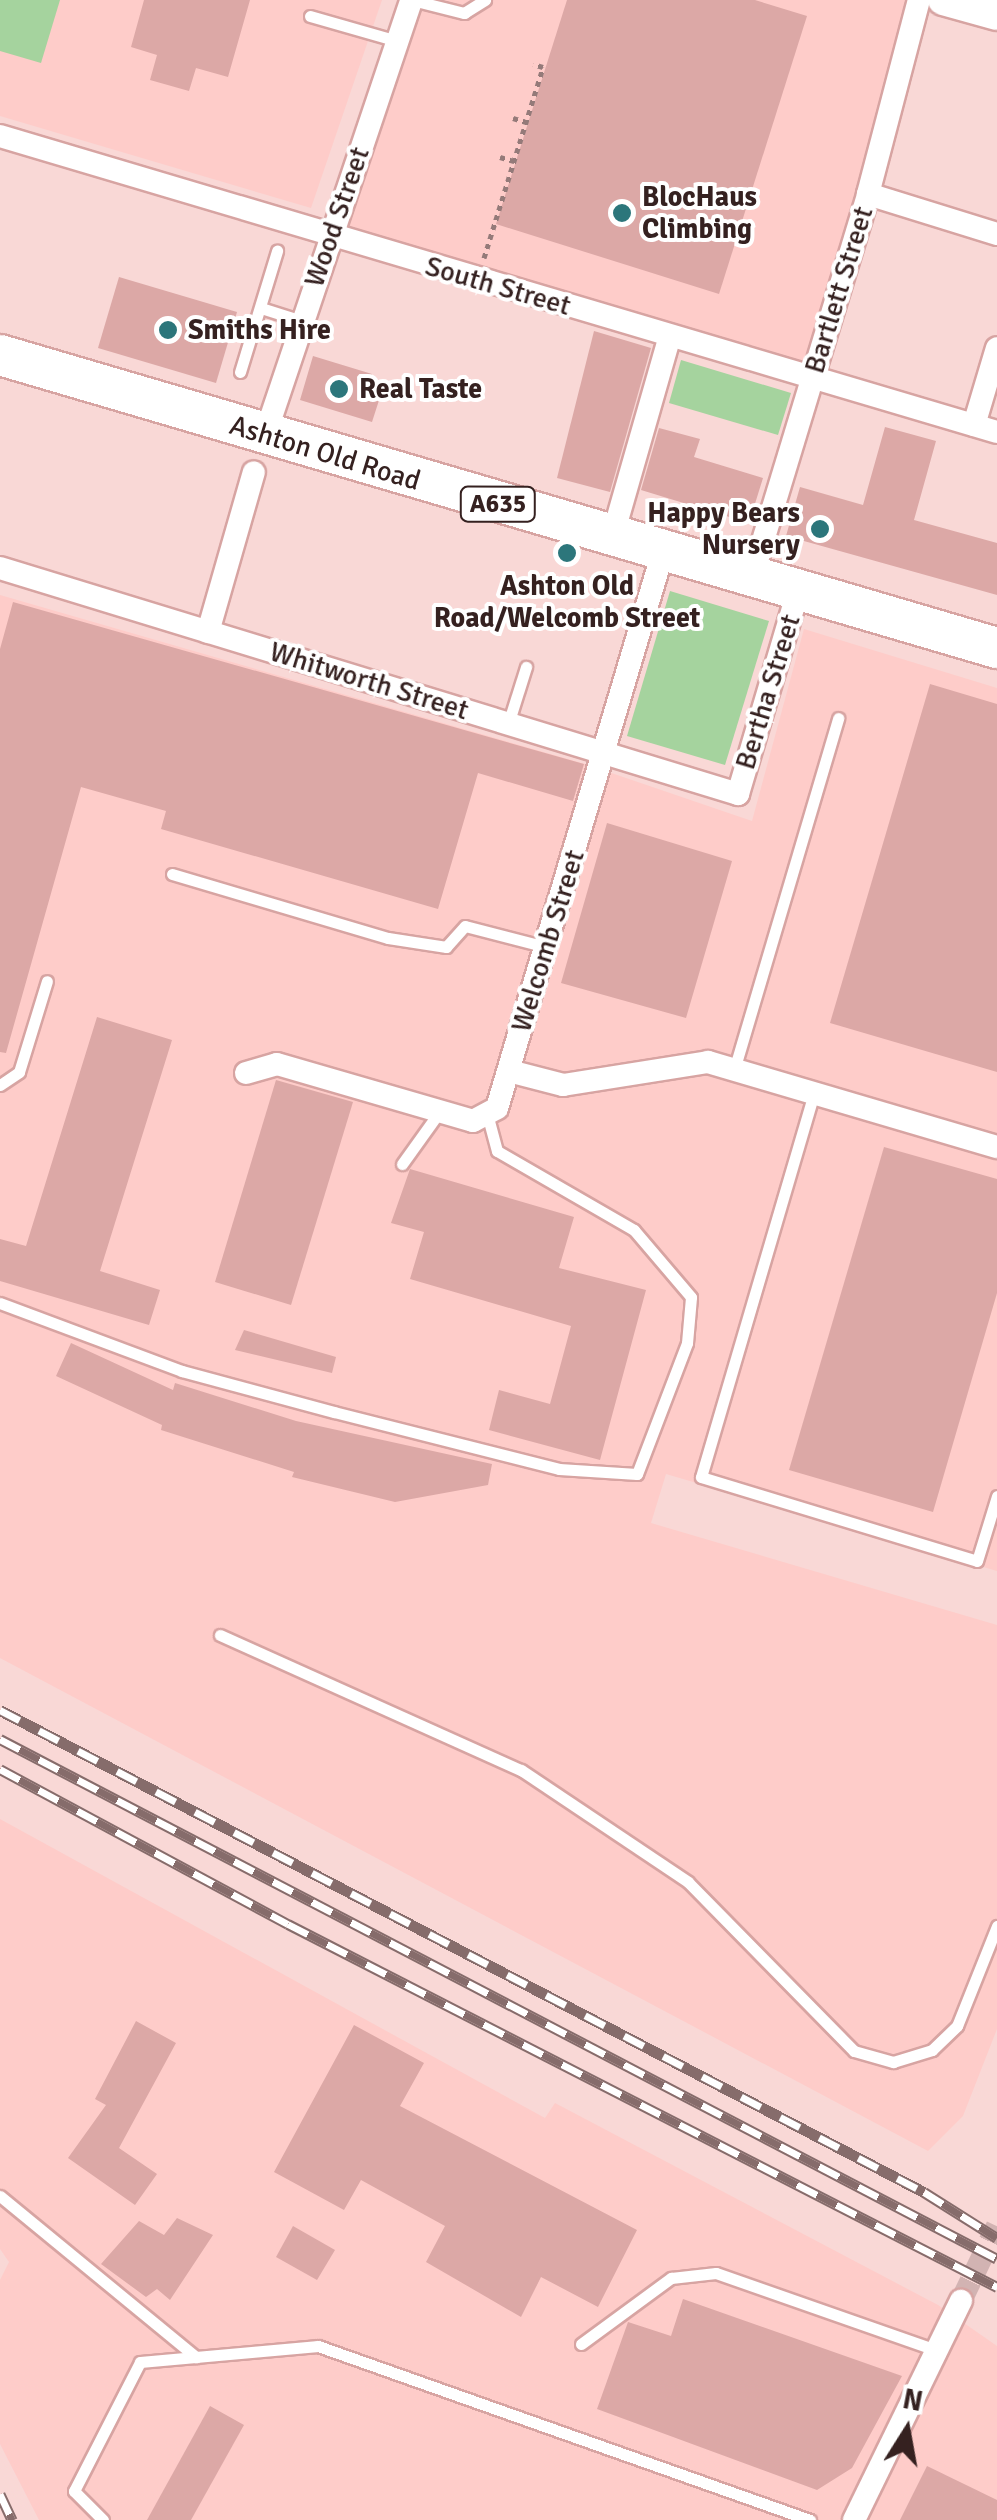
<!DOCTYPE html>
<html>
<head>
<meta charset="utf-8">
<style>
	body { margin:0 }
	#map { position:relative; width:997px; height:2520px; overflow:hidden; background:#f9d8d6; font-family:Signika,sans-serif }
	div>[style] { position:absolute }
	.built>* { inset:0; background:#feccc9 }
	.green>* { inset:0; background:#a5d39e }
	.building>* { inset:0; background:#dca8a6 }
	.street-tunnel>* { height:22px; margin-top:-11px; transform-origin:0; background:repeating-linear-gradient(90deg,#d2b3b2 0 22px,transparent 0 33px) }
	.path>* { height:5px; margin-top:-2.5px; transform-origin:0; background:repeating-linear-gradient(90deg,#947a79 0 5px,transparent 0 10px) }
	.roads { filter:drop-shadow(2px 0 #d7a4a2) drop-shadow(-2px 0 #d7a4a2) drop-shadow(0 2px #d7a4a2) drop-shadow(0 -2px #d7a4a2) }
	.lane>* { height:11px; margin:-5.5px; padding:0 5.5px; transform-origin:5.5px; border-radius:5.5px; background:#fff }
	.street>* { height:22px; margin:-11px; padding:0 11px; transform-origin:11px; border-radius:11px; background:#fff }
	.secondary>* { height:30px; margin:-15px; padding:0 15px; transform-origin:15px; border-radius:15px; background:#fff }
	.highway>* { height:40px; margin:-20px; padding:0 20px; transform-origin:20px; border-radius:20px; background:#fff }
	.rail>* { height:11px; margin-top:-5.5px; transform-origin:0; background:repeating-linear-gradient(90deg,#fff 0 22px,#866c6b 0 44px); box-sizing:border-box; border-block:2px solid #866c6b }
	.dots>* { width:28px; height:28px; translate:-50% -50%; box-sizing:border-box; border:5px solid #fff; border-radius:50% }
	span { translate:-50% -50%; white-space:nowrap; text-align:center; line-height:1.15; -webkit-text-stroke:8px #fff; paint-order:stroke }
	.shield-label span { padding:2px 8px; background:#fff; border:2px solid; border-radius:8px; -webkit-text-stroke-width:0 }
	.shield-label { font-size:25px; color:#352120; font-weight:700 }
	.poi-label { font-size:28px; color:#352120; font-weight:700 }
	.left { translate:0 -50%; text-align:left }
	.right { translate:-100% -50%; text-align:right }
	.street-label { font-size:28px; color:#352120 }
	.north { position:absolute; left:857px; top:2380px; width:100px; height:100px; -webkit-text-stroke:8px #fff; paint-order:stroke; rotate:11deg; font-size:28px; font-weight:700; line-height:40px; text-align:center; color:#352120 }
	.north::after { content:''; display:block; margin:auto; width:35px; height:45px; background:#352120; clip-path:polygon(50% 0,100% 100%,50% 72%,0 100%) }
</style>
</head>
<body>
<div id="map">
	<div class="built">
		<div style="clip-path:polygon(0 0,382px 0,311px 208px,0 116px)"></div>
		<div style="clip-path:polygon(418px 0,912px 0,811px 371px,343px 224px)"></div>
		<div style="clip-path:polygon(0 595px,585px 764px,752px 821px,804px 629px,997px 688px,997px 1571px,666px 1474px,651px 1523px,997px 1625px,997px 2029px,963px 2116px,928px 2151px,0 1658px)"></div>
		<div style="clip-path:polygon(0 1819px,545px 2118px,555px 2103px,938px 2305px,997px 2346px,997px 2520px,39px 2520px,0 2444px,0 2280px,9px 2262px,0 2249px)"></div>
	</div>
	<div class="green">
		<div style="clip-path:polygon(0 0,60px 0,41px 63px,0 51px)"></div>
		<div style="clip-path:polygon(681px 360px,791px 393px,778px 435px,669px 403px)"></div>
		<div style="clip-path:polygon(670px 591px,769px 621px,725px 765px,627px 736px)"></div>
	</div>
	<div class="building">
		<div style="clip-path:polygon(144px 0,250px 0,228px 77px,196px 68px,189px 91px,150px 80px,157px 55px,131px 47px)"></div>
		<div style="clip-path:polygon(567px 0,755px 0,807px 16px,719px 294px,496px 224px)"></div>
		<div style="clip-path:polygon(119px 277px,237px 312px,216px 383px,98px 348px)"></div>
		<div style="clip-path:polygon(594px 331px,651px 348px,610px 492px,557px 478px)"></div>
		<div style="clip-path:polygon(313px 356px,372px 374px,367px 387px,382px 391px,372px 422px,300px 400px)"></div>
		<div style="clip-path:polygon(885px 427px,936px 441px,914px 520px,997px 543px,997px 595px,786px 536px,800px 487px,863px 505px)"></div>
		<div style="clip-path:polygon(659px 428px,700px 439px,694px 457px,763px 478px,749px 523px,641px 490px)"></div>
		<div style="clip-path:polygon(13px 602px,584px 764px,573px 801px,478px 773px,438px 909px,161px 829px,166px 811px,81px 787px,6px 1053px,0 1052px,0 649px)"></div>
		<div style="clip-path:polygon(930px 684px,997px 704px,997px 1072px,830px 1023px)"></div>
		<div style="clip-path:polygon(607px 823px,732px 861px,686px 1018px,561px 983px)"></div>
		<div style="clip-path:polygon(97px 1017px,172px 1040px,100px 1271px,160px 1290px,149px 1325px,0 1281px,0 1239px,26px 1246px)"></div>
		<div style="clip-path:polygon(276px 1080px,353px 1102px,291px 1305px,215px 1282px)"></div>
		<div style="clip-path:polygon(884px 1147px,997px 1179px,997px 1293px,933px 1512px,789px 1470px)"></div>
		<div style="clip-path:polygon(410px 1169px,574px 1217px,559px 1268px,646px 1290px,600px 1460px,489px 1430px,499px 1390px,550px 1404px,571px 1326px,410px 1279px,424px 1232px,391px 1223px)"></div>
		<div style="clip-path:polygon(244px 1330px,336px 1357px,332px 1373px,235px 1350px)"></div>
		<div style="clip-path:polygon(71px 1343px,173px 1390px,175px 1383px,296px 1421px,492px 1464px,488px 1485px,395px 1502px,292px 1477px,294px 1472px,161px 1430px,162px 1425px,56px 1376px)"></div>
		<div style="clip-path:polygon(136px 2021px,176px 2043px,119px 2148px,157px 2174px,135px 2205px,68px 2158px,106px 2105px,95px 2099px)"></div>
		<div style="clip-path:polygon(354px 2025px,424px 2063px,400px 2106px,637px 2230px,598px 2307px,541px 2277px,521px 2317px,426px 2262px,445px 2226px,361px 2180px,344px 2210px,274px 2172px)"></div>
		<div style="clip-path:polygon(177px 2218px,213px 2235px,170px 2300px,157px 2289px,146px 2297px,101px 2264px,139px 2221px,164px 2235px)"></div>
		<div style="clip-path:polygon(293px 2226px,335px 2250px,317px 2280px,276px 2257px)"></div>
		<div style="clip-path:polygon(683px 2299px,902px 2376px,852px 2468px,817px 2490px,597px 2409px,628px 2322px,671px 2336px)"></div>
		<div style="clip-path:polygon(210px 2406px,244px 2425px,191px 2520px,147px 2520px)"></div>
		<div style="clip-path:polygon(927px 2466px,997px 2500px,997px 2520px,900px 2520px)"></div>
	</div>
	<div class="street-tunnel">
		<div style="left:961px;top:2301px;width:83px;rotate:-64.4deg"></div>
	</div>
	<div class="path">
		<div style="left:513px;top:118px;width:14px;rotate:17deg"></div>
		<div style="left:500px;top:157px;width:15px;rotate:16deg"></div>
		<div style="left:484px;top:258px;width:200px;rotate:-72.8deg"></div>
		<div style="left:543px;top:67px;width:10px;rotate:-163deg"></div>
	</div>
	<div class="roads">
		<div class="lane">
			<div style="left:412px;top:0;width:54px;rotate:14deg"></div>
			<div style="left:464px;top:13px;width:25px;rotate:-32deg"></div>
			<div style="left:310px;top:16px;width:91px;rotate:16deg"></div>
			<div style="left:261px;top:308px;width:43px;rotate:17.6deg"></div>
			<div style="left:240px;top:372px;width:127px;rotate:-73deg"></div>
			<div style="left:508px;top:724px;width:60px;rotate:-72.5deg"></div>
			<div style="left:172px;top:874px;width:225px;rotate:16.5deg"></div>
			<div style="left:388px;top:938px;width:59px;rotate:8.8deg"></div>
			<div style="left:446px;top:947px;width:28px;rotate:-48deg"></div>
			<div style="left:465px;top:926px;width:84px;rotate:14.5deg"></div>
			<div style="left:734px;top:1070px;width:367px;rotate:-73.5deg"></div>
			<div style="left:0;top:1085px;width:23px;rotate:-34deg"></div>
			<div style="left:19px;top:1072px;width:95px;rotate:-72.9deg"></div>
			<div style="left:814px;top:1093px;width:400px;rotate:106.4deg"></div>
			<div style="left:701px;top:1477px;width:288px;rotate:16.9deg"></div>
			<div style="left:977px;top:1561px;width:68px;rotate:-72.9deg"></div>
			<div style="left:402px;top:1164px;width:65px;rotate:-54.4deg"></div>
			<div style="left:0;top:1303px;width:194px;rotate:20.5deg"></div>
			<div style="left:182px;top:1371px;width:157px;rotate:15.1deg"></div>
			<div style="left:334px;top:1412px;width:232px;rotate:14.2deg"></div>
			<div style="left:559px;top:1469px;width:78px;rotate:3.7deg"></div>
			<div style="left:637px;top:1474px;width:140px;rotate:-69.1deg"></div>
			<div style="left:687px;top:1343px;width:46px;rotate:-85deg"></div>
			<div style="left:691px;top:1297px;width:88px;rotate:-130.4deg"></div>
			<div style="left:634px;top:1230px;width:158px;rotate:-150deg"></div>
			<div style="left:497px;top:1151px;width:38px;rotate:-105deg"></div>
			<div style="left:220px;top:1635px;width:330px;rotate:24.2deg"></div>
			<div style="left:521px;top:1770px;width:201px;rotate:33.8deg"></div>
			<div style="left:688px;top:1882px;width:237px;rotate:45.5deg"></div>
			<div style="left:854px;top:2051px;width:41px;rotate:15.8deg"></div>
			<div style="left:893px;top:2062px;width:41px;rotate:-17.1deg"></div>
			<div style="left:932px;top:2050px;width:35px;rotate:-44deg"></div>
			<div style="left:957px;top:2026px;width:108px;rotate:-68.2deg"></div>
			<div style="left:0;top:2196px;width:254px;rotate:39.4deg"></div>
			<div style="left:581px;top:2344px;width:112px;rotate:-36.3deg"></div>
			<div style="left:671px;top:2278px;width:45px;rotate:-6.3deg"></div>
			<div style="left:716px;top:2273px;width:233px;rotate:19.3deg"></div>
			<div style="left:103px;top:2520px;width:41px;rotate:-135deg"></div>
			<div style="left:74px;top:2491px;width:145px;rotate:-62.9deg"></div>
			<div style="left:140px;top:2362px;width:179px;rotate:-5.1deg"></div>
			<div style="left:318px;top:2346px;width:522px;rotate:19.48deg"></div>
		</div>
		<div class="street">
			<div style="left:0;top:136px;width:1040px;rotate:16.54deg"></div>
			<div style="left:868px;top:194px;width:135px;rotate:17.2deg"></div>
			<div style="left:974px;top:425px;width:80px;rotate:-73.4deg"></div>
			<div style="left:265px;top:435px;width:459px;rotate:-71.4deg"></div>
			<div style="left:612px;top:538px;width:210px;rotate:-74deg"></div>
			<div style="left:0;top:568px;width:772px;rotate:17.03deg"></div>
			<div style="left:738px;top:794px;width:212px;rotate:-73.5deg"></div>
			<div style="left:752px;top:577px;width:400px;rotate:-73.1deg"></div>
			<div style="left:868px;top:194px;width:201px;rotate:-75.3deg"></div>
			<div style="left:208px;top:632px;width:166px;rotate:-74deg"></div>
			<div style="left:509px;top:1071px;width:56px;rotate:14.5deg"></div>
			<div style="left:563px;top:1085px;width:147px;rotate:-9deg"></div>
			<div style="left:708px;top:1062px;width:301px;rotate:16.4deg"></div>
			<div style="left:246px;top:1073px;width:32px;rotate:-16deg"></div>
			<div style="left:277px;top:1064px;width:204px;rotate:16.2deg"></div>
			<div style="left:473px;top:1121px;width:27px;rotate:-28deg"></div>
			<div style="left:497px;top:1108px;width:580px;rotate:-73.38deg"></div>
			<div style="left:854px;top:2520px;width:244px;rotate:-64deg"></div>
		</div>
		<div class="secondary">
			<div style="left:943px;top:0;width:56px;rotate:15.5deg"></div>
		</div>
		<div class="highway">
			<div style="left:0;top:355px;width:1039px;rotate:16.38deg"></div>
		</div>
	</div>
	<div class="rail">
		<div style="left:0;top:1710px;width:1042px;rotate:27.55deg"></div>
		<div style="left:924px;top:2192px;width:86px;rotate:32.2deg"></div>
		<div style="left:0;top:1739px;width:1124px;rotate:27.54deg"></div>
		<div style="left:0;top:1769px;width:327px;rotate:28.3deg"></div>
		<div style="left:288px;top:1924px;width:797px;rotate:27.11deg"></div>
		<div style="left:0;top:2494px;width:29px;rotate:65deg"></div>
	</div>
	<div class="dots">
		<div style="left:622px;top:213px;background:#2c767b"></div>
		<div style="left:168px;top:330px;background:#2c767b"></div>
		<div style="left:339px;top:389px;background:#2c767b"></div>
		<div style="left:820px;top:529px;background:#2c767b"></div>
		<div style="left:567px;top:553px;background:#2c767b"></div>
	</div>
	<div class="shield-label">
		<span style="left:498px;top:504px">A635</span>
	</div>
	<div class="poi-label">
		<span class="left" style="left:642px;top:213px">BlocHaus<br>Climbing</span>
		<span class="left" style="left:188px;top:330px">Smiths Hire</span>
		<span class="left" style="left:359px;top:389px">Real Taste</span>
		<span class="right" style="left:800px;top:529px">Happy Bears<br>Nursery</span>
		<span style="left:567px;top:602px">Ashton Old<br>Road/Welcomb Street</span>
	</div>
	<div class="street-label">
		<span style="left:337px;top:217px;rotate:-71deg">Wood Street</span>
		<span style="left:498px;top:286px;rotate:16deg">South Street</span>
		<span style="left:839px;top:290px;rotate:-73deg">Bartlett Street</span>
		<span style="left:325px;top:453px;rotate:17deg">Ashton Old Road</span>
		<span style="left:369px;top:681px;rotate:17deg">Whitworth Street</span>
		<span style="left:768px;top:692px;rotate:-73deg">Bertha Street</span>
		<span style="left:548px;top:941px;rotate:-73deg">Welcomb Street</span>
	</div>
	<div class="north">N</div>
</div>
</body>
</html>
